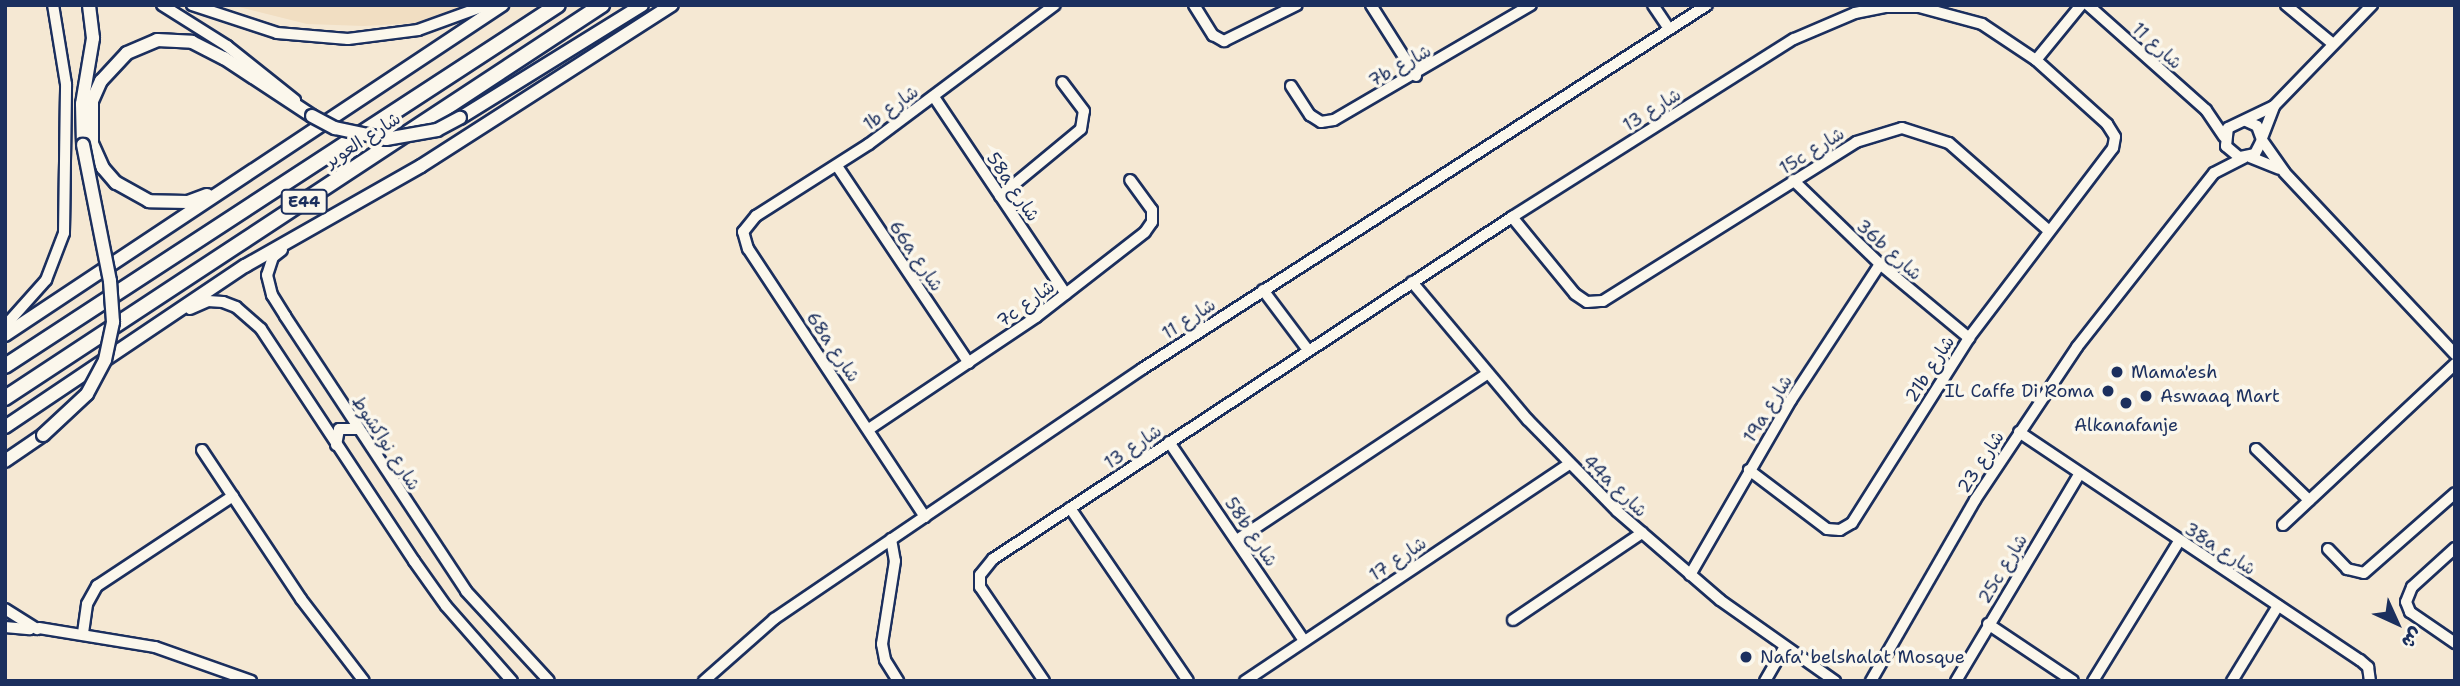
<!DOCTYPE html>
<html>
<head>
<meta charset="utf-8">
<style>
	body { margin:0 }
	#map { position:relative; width:2460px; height:686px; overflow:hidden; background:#f5e8d3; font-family:"Shantell Sans","Playpen Sans Arabic",sans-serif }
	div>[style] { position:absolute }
	.built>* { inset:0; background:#f1dec2 }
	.roads { filter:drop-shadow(2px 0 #1b2f5e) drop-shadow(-2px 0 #1b2f5e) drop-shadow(0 2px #1b2f5e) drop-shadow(0 -2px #1b2f5e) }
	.minor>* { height:10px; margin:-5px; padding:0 5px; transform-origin:5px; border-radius:5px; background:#fbf7ec }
	.major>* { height:12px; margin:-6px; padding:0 6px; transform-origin:6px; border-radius:6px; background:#fbf7ec }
	.highway>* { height:14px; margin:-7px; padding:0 7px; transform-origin:7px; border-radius:7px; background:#fbf7ec }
	.bridges { filter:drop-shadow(2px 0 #1b2f5e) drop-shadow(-2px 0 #1b2f5e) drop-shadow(0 2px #1b2f5e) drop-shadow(0 -2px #1b2f5e) }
	.major-bridge>* { height:12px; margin:-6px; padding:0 6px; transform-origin:6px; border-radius:6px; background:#fbf7ec }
	.dots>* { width:19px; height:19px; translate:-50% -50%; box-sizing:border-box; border:4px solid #fbf7ec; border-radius:50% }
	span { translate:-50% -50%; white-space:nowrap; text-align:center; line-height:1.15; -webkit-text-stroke:7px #fbf7ec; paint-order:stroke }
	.shield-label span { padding:2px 5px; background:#fbf7ec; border:2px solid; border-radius:5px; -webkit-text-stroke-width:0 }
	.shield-label { font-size:16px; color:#1b2f5e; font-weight:700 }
	.street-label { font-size:18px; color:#1b2f5e }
	.poi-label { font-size:18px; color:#1b2f5e }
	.left { translate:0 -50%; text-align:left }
	.right { translate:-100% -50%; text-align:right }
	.frame { position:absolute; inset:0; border:7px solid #1b2f5e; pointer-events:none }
	.north { position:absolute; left:2362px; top:588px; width:70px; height:70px; -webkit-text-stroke:5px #fbf7ec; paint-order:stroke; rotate:135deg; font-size:19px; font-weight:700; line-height:28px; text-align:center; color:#1b2f5e }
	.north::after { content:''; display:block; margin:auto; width:24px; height:32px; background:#1b2f5e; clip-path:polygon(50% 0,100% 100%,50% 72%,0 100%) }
</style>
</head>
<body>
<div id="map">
	<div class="built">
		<div style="clip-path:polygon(231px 5px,468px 5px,415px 23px,364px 26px,307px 24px)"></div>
	</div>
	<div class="roads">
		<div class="minor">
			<div style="left:162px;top:5px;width:77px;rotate:32.2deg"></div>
			<div style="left:227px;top:46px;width:87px;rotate:38.5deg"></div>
			<div style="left:192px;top:5px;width:89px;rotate:18.2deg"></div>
			<div style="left:277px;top:33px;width:71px;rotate:4.8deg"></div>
			<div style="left:348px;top:39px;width:71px;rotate:-7.3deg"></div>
			<div style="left:418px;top:30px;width:73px;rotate:-19.9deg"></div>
			<div style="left:1194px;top:5px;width:36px;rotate:58deg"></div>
			<div style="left:1213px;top:35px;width:13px;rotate:29deg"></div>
			<div style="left:1224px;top:41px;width:81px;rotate:-26.3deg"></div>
			<div style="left:1371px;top:5px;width:84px;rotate:57.6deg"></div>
			<div style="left:1653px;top:5px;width:29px;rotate:56deg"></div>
			<div style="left:2088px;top:5px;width:158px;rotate:41.7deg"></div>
			<div style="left:2206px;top:110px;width:32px;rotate:56deg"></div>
			<div style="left:2286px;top:5px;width:61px;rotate:39.7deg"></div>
			<div style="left:2036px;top:60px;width:71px;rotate:-50.7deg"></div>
			<div style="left:1291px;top:86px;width:35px;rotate:57deg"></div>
			<div style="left:1310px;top:115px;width:13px;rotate:32deg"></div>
			<div style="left:1321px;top:122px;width:13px;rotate:-9deg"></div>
			<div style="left:1334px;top:120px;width:228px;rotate:-30.3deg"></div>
			<div style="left:934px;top:97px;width:237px;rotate:56.2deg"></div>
			<div style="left:2246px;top:121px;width:12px;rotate:24deg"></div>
			<div style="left:2257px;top:126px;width:15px;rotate:70deg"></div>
			<div style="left:2262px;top:140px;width:16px;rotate:117deg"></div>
			<div style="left:2255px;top:154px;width:16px;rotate:169deg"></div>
			<div style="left:2239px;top:157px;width:17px;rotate:-140deg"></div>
			<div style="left:2226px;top:146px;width:18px;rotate:-84deg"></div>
			<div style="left:2228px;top:128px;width:51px;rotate:-25.6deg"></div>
			<div style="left:2274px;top:106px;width:141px;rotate:-45.9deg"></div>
			<div style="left:2262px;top:138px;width:34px;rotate:-69deg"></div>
			<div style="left:2262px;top:140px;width:39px;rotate:55deg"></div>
			<div style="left:2284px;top:172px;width:250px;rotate:46.8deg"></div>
			<div style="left:2250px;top:157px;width:31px;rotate:22deg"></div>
			<div style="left:837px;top:166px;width:237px;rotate:56.2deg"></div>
			<div style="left:1793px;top:180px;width:121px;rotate:44deg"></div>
			<div style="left:1880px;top:264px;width:116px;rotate:39.7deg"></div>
			<div style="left:1000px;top:196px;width:105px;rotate:-39.6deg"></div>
			<div style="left:1081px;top:129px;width:18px;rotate:-81deg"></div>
			<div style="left:1084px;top:111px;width:36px;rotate:-127deg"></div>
			<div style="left:1512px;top:217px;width:99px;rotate:50.7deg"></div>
			<div style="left:1575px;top:294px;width:14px;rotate:34deg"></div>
			<div style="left:1587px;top:302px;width:16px;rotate:-4deg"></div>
			<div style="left:1603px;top:301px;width:299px;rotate:-32.1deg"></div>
			<div style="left:1856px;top:142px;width:48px;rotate:-16.9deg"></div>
			<div style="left:1902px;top:128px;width:49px;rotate:17.7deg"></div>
			<div style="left:1949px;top:143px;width:132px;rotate:41.3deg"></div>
			<div style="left:282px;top:250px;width:11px;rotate:142deg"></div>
			<div style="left:273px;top:257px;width:19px;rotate:108deg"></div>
			<div style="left:267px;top:275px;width:21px;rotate:76deg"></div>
			<div style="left:272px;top:295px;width:25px;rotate:58deg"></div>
			<div style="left:285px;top:316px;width:329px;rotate:56.6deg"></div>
			<div style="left:466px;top:591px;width:122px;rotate:47.3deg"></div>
			<div style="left:1412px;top:282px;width:180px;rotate:50deg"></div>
			<div style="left:1528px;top:420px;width:127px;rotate:45.6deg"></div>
			<div style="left:1617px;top:511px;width:136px;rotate:40.8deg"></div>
			<div style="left:1720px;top:600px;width:141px;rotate:35.2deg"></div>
			<div style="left:1263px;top:290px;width:75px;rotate:53.1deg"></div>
			<div style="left:190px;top:309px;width:20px;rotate:-24deg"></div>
			<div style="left:208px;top:301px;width:15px;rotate:4deg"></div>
			<div style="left:223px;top:302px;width:14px;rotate:21deg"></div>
			<div style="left:236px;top:307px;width:33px;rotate:41deg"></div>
			<div style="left:261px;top:329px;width:278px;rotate:56.6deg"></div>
			<div style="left:414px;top:561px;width:55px;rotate:54.6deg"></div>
			<div style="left:446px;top:606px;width:100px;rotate:48.7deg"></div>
			<div style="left:5px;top:326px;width:62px;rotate:-48.3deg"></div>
			<div style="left:46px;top:280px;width:50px;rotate:-69deg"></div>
			<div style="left:64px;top:233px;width:149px;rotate:-89.2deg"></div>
			<div style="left:66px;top:84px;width:80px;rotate:-99.3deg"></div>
			<div style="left:869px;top:429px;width:201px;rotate:-33.8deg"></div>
			<div style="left:1036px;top:317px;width:138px;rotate:-37.9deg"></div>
			<div style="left:1145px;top:232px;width:12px;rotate:-55deg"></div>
			<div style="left:1152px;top:222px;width:12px;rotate:-90deg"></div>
			<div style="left:1152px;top:210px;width:37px;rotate:-126deg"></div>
			<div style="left:2019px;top:432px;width:410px;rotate:33.8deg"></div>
			<div style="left:2360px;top:660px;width:11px;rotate:41deg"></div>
			<div style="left:2368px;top:667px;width:14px;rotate:82deg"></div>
			<div style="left:1169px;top:442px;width:240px;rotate:55.8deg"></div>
			<div style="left:336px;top:445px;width:16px;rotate:-79deg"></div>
			<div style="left:339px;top:429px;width:18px"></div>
			<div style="left:2256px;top:449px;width:74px;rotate:43.9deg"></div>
			<div style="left:202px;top:450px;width:179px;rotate:56.4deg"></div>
			<div style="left:301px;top:599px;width:103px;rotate:52.5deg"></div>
			<div style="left:1070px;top:508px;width:209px;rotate:55.7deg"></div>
			<div style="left:925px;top:517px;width:321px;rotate:-123.4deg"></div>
			<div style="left:748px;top:249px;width:18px;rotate:-106deg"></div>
			<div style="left:743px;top:232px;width:21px;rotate:-51deg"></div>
			<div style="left:756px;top:216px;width:134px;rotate:-32.5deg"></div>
			<div style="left:869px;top:144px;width:232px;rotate:-36.8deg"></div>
			<div style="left:2283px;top:525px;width:236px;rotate:-43.1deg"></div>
			<div style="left:891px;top:539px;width:22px;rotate:80deg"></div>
			<div style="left:895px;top:561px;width:84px;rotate:98.9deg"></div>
			<div style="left:882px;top:644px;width:16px;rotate:79deg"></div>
			<div style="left:885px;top:660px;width:25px;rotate:58deg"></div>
			<div style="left:1237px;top:540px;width:300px;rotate:-33.6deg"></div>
			<div style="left:2455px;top:548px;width:58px;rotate:137.8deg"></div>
			<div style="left:2412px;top:587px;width:16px;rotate:112deg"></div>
			<div style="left:2406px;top:602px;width:11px;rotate:68deg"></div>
			<div style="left:2410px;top:612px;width:55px;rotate:34.6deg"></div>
			<div style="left:2328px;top:549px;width:28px;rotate:46deg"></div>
			<div style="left:2347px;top:569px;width:17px;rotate:13deg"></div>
			<div style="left:2364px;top:573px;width:121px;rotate:-41.3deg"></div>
			<div style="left:1690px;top:575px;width:202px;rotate:-60deg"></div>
			<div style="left:1791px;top:400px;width:163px;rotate:-56.8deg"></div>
			<div style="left:5px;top:609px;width:38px;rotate:32deg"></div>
			<div style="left:1513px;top:620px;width:156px;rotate:-34deg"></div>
			<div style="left:1988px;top:624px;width:102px;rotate:33.8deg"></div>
			<div style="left:5px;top:627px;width:25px;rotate:5deg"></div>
			<div style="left:39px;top:628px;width:118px;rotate:9.3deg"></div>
			<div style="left:155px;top:647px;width:102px;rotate:19.5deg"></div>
			<div style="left:83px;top:633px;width:29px;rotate:-82deg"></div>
			<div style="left:87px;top:604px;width:21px;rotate:-61deg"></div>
			<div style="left:97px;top:586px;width:163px;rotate:-33.5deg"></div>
			<div style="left:704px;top:681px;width:94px;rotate:-41.5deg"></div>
			<div style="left:774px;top:619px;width:445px;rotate:-34.2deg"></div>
			<div style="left:1142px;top:369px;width:672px;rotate:-32.79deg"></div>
			<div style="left:1044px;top:681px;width:114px;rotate:-124.2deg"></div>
			<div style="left:980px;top:587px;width:12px;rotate:-90deg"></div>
			<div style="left:980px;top:575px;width:21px;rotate:-51deg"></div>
			<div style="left:993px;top:559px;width:622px;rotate:-33.38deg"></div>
			<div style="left:1512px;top:217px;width:333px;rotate:-32.3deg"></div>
			<div style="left:1794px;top:39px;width:66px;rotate:-23.1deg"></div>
			<div style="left:1855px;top:13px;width:33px;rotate:-11deg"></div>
			<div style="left:1887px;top:7px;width:32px"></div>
			<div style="left:1919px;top:7px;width:65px;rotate:15.1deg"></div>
			<div style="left:1982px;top:24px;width:65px;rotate:33.7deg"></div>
			<div style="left:2036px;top:60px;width:96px;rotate:42deg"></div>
			<div style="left:2107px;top:124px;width:15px;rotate:58deg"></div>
			<div style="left:2115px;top:137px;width:11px;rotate:100deg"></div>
			<div style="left:2113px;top:148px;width:238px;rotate:127.2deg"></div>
			<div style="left:1969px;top:338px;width:219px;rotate:122.3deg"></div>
			<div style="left:1852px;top:523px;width:14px;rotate:150deg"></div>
			<div style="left:1840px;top:530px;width:13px;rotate:-176deg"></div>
			<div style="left:1827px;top:529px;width:98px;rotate:-142.9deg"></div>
			<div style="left:1245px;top:681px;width:390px;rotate:-33.8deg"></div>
			<div style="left:1765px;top:681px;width:39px;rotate:-60deg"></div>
			<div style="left:1871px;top:681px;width:209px;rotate:-60.1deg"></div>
			<div style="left:1975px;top:500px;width:184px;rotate:-56.3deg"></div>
			<div style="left:2077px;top:347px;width:221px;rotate:-51.8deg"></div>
			<div style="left:2214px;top:173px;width:34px;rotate:-27deg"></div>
			<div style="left:1956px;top:681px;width:240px;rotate:-59.2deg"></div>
			<div style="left:2093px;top:681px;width:164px;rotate:-58.4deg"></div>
			<div style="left:2232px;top:681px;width:88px;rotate:-58.5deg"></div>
		</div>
		<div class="major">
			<div style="left:460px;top:118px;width:214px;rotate:-31.8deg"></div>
			<div style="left:83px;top:145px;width:41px;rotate:-91.4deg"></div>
			<div style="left:82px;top:104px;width:67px;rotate:-80.5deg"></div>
			<div style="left:93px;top:38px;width:33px;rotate:-97deg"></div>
			<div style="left:207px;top:195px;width:20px;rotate:160deg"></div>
			<div style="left:188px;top:202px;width:39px;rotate:-179deg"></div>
			<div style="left:149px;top:201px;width:38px;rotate:-151deg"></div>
			<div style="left:116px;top:183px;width:20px;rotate:-131deg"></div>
			<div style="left:103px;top:168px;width:27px;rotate:-114deg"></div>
			<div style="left:92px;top:143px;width:42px;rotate:-90deg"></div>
			<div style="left:92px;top:101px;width:22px;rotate:-66deg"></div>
			<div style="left:101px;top:81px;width:38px;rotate:-47deg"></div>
			<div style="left:127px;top:53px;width:33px;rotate:-23deg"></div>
			<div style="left:157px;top:40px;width:35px;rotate:3deg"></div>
			<div style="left:192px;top:42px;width:36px;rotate:27deg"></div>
			<div style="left:224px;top:58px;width:105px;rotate:33.4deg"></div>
			<div style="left:5px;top:335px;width:597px;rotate:-33.58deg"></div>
			<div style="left:5px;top:427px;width:289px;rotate:-33.9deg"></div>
			<div style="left:245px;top:266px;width:202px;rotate:-29.6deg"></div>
			<div style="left:421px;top:166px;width:298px;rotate:-32.7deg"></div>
			<div style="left:5px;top:461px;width:46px;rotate:-34.4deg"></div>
		</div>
		<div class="highway">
			<div style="left:5px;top:366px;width:660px;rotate:-33.14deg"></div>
			<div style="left:5px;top:398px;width:715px;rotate:-33.36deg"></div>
		</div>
	</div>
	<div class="bridges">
		<div class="major-bridge">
			<div style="left:312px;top:116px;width:26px;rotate:28deg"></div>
			<div style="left:335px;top:128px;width:52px;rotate:12.2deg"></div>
			<div style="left:386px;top:139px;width:52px;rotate:-10deg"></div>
			<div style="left:437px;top:130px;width:26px;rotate:-28deg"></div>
			<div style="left:43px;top:435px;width:60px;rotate:-43deg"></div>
			<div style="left:87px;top:394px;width:38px;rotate:-62deg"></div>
			<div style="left:105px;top:360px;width:39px;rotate:-78deg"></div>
			<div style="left:113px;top:322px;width:41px;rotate:-94.2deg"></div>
			<div style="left:110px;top:281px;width:139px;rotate:-101.2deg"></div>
		</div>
	</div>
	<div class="dots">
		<div style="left:2117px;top:372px;background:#1b2f5e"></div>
		<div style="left:2108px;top:391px;background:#1b2f5e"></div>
		<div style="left:2146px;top:396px;background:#1b2f5e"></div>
		<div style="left:2126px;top:403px;background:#1b2f5e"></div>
		<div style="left:1746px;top:657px;background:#1b2f5e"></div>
	</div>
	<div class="shield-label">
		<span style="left:304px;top:202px">E44</span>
	</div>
	<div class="street-label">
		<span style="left:2157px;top:46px;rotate:42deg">شارع 11</span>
		<span style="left:1400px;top:66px;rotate:-29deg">7b شارع</span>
		<span style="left:891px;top:108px;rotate:-36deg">1b شارع</span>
		<span style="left:1652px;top:110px;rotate:-32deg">شارع 13</span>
		<span style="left:363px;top:140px;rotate:-33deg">شارع العوير</span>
		<span style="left:1812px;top:151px;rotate:-32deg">15c شارع</span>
		<span style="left:1013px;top:187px;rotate:56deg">58a شارع</span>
		<span style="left:1889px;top:250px;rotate:42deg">36b شارع</span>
		<span style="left:916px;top:256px;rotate:56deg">66a شارع</span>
		<span style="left:1026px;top:304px;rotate:-36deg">7c شارع</span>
		<span style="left:1189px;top:319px;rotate:-33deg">شارع 11</span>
		<span style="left:833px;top:347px;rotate:56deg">68a شارع</span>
		<span style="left:1930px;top:369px;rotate:-57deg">21b شارع</span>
		<span style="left:1768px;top:409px;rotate:-58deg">19a شارع</span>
		<span style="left:386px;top:443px;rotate:57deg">شارع نواكشوط</span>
		<span style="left:1133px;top:447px;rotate:-34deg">شارع 13</span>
		<span style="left:1981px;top:462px;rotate:-57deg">شارع 23</span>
		<span style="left:1615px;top:486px;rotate:44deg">44a شارع</span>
		<span style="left:1251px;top:532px;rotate:56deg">58b شارع</span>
		<span style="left:2220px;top:549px;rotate:33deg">38a شارع</span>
		<span style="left:1398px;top:559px;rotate:-34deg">شارع 17</span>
		<span style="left:2003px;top:569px;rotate:-59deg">25c شارع</span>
	</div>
	<div class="poi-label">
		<span class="left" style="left:2131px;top:372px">Mama'esh</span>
		<span class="right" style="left:2094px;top:391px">IL Caffe Di Roma</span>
		<span class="left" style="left:2160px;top:396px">Aswaaq Mart</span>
		<span style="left:2126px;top:425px">Alkanafanje</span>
		<span class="left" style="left:1760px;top:657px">Nafa' belshalat Mosque</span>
	</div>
	<div class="frame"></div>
	<div class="north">ش</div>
</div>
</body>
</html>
